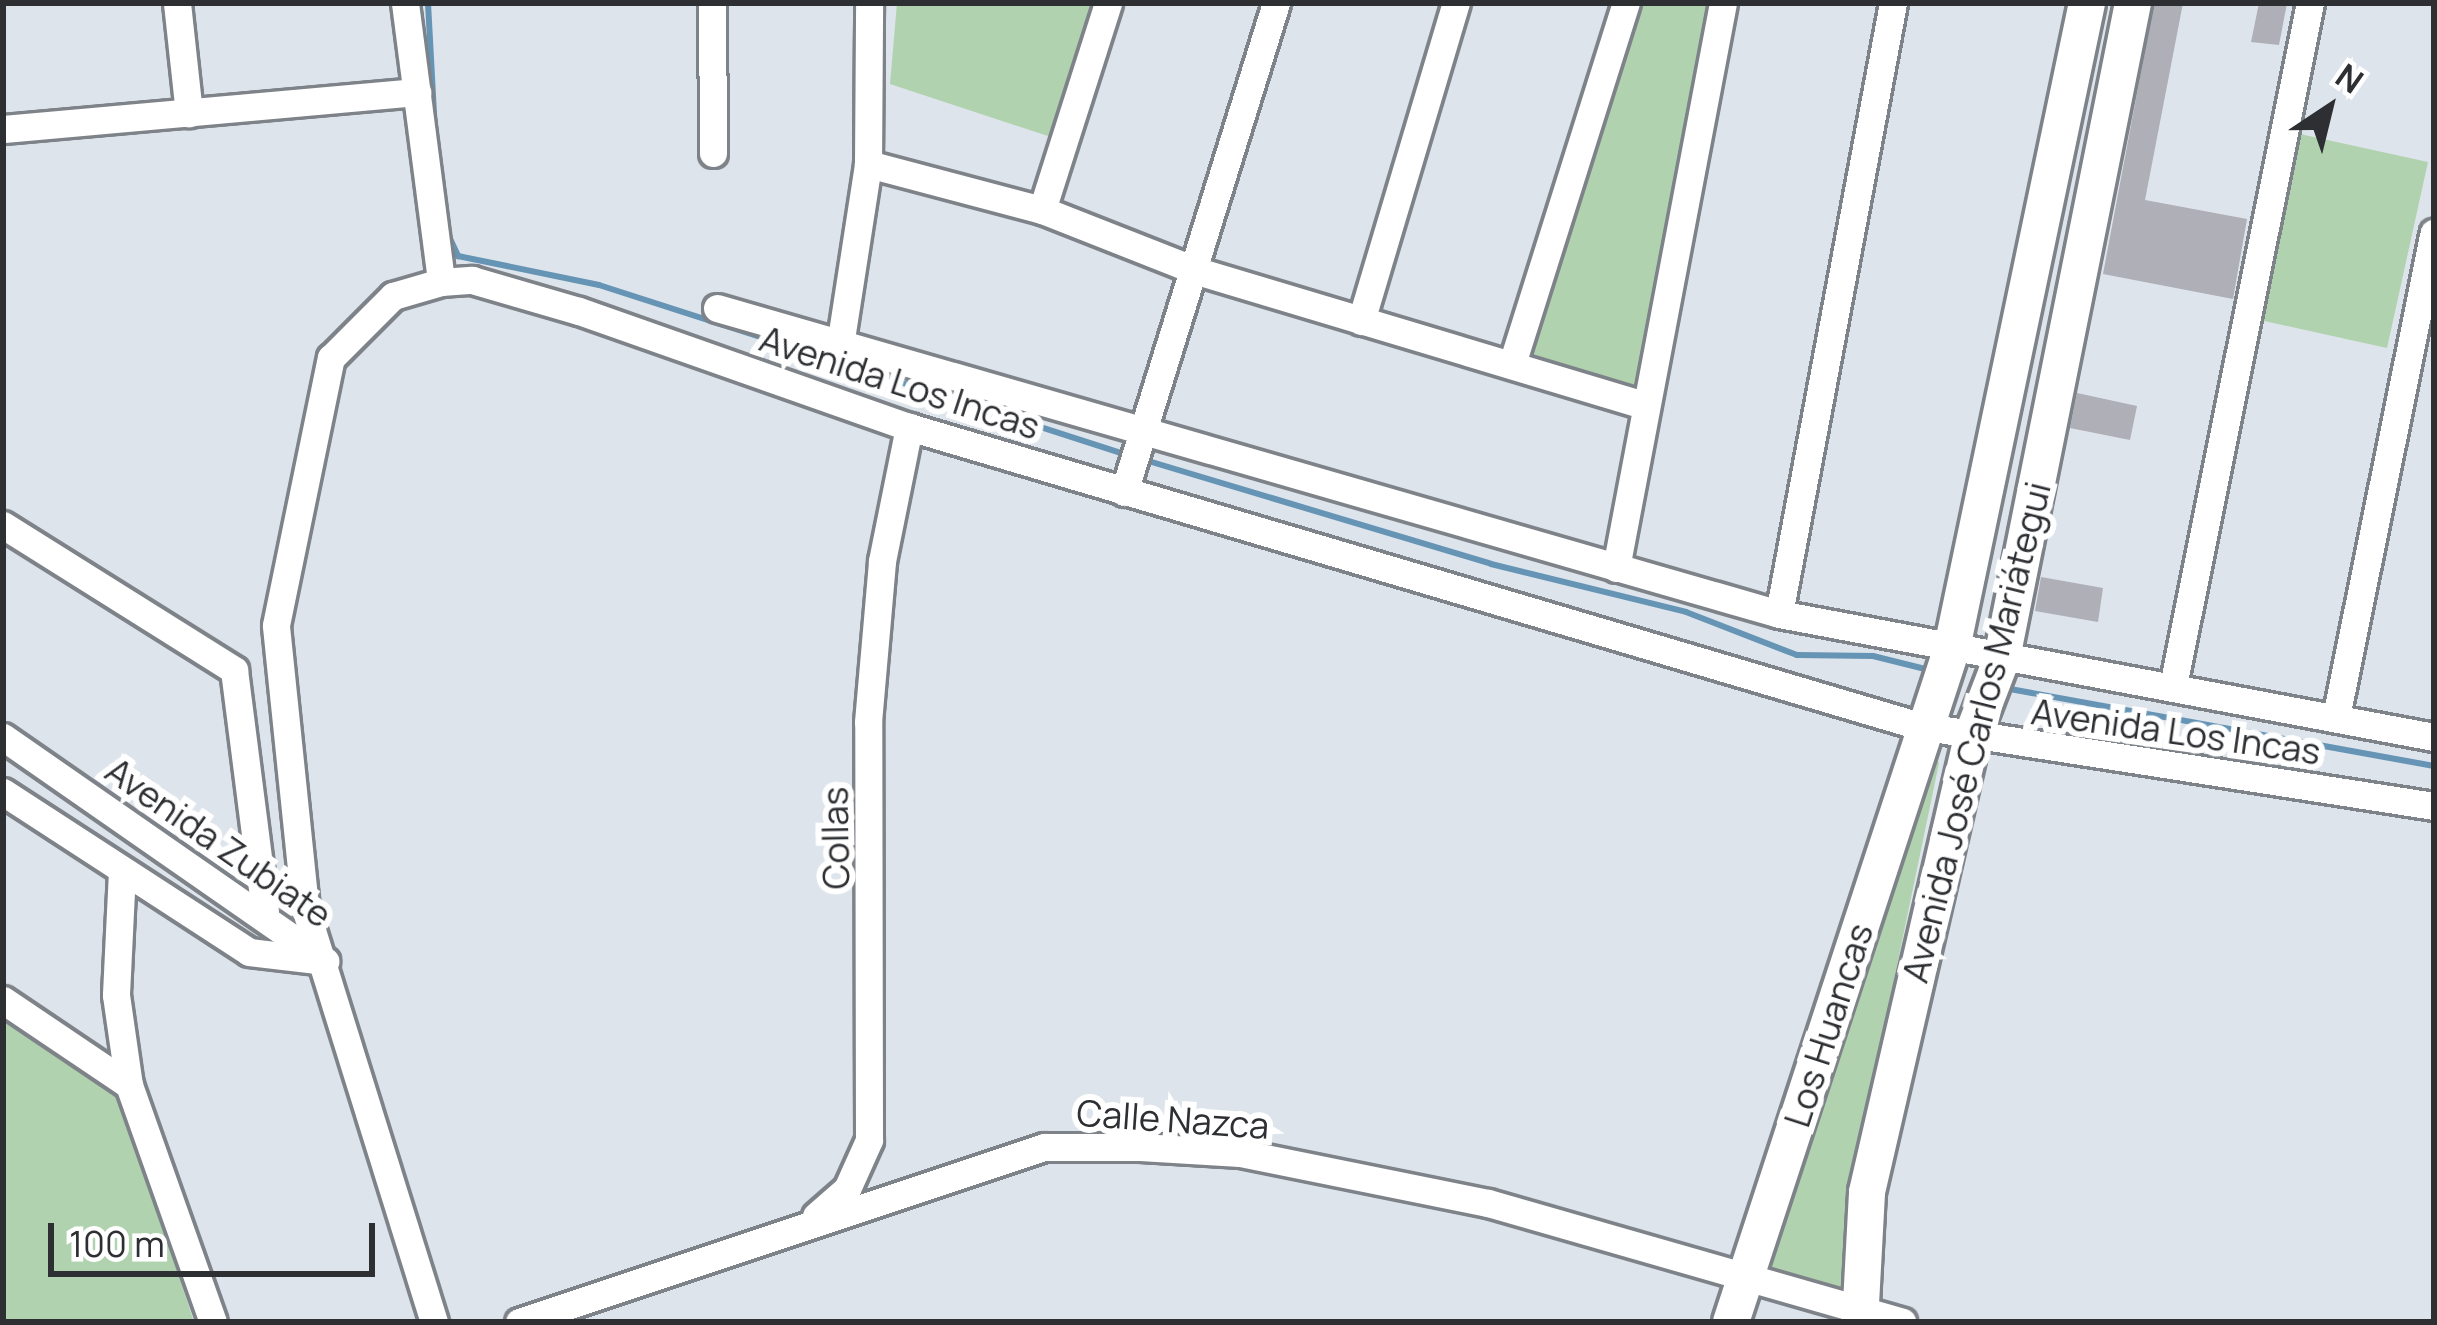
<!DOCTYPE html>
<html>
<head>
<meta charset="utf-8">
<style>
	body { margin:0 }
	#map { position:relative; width:2437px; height:1325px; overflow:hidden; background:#dee4eb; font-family:Manrope,sans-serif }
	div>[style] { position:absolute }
	.green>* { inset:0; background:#b0d2ae }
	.stream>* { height:6px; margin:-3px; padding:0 3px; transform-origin:3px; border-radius:3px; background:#6594b5 }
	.building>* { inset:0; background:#aeafb7 }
	.roads { filter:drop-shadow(3px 0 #7e8389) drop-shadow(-3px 0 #7e8389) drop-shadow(0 3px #7e8389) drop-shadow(0 -3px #7e8389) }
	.minor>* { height:27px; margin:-13.5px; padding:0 13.5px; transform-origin:13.5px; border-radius:13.5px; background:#fff }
	.major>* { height:36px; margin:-18px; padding:0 18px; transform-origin:18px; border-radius:18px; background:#fff }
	span { translate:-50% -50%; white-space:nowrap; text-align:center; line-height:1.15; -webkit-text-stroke:12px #fff; paint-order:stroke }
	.street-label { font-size:36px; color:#2d2f32 }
	.frame { position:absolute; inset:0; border:6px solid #2d2f32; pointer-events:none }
	.north { position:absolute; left:2269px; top:48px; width:120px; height:120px; -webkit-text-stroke:9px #fff; paint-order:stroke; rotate:35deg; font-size:33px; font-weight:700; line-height:48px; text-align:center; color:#2d2f32 }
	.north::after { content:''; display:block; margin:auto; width:42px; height:54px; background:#2d2f32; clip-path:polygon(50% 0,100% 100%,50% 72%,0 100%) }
	.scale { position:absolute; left:48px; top:1223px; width:327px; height:54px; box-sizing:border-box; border:6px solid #2d2f32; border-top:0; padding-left:15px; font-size:36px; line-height:42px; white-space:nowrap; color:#2d2f32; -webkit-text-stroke:9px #fff; paint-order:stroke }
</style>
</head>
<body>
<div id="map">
	<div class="green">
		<div style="clip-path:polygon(897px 3px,1098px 3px,1057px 139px,890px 84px)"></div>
		<div style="clip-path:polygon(1637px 3px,1709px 3px,1636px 392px,1521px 358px)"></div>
		<div style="clip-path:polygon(2300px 134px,2428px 162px,2387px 348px,2260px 320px)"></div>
		<div style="clip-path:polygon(1930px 748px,1939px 763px,1879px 1052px,1845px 1297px,1742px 1265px)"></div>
		<div style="clip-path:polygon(3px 1017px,119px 1095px,194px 1322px,3px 1322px)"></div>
	</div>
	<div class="stream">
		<div style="left:428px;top:3px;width:131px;rotate:86.9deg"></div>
		<div style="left:446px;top:230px;width:29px;rotate:65deg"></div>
		<div style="left:458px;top:256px;width:144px;rotate:11.6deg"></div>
		<div style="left:599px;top:285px;width:552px;rotate:17.84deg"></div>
		<div style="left:1145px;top:460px;width:361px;rotate:16.7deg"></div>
		<div style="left:1491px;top:564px;width:201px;rotate:13.8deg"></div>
		<div style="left:1686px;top:612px;width:119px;rotate:21.2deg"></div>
		<div style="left:1797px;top:655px;width:76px;rotate:0.8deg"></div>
		<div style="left:1873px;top:656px;width:58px;rotate:14deg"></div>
		<div style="left:2010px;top:689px;width:431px;rotate:10.3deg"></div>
	</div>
	<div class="building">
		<div style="clip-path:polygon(2154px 3px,2183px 3px,2145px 200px,2247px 219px,2233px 299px,2103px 274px)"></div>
		<div style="clip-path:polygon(2259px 3px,2287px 3px,2279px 45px,2251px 42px)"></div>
		<div style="clip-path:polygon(2077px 393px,2137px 406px,2130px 440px,2070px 428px)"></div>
		<div style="clip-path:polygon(2041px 577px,2103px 588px,2098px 622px,2035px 611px)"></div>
	</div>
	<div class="roads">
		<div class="minor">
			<div style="left:177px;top:3px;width:111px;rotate:83.8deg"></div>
			<div style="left:405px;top:3px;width:281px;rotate:82.6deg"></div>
			<div style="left:712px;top:3px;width:150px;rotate:89.6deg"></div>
			<div style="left:3px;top:129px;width:416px;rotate:-5.1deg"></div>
			<div style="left:868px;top:164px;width:180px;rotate:14.8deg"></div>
			<div style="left:1042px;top:210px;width:167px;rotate:21.5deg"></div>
			<div style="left:1197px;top:271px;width:468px;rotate:16.7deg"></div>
			<div style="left:1042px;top:210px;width:217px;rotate:-72.3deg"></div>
			<div style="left:717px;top:308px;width:1105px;rotate:16.07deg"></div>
			<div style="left:1779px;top:614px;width:666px;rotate:10.64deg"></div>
			<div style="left:1361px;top:321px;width:332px;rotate:-73.4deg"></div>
			<div style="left:841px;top:339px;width:177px;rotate:-81.2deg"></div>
			<div style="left:868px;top:164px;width:161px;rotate:-89.6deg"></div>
			<div style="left:1512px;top:364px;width:379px;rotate:-72.5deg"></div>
			<div style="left:1124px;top:492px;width:512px;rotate:-72.73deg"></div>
			<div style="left:3px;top:525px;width:273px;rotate:32.1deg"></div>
			<div style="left:234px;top:670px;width:244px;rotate:82.7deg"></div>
			<div style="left:1616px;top:568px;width:575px;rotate:-79.28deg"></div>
			<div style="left:1779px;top:614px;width:622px;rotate:-79.43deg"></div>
			<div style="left:2173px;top:686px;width:697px;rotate:-78.66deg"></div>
			<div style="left:2336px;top:717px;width:494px;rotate:-78.6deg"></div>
			<div style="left:3px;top:737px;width:387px;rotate:34.8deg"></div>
			<div style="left:3px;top:792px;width:293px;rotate:33deg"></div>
			<div style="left:249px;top:952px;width:77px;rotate:6.8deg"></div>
			<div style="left:122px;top:871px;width:124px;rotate:92.8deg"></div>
			<div style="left:116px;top:995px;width:91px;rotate:81.8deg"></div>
			<div style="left:129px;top:1085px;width:251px;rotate:70.5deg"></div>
			<div style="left:3px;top:1000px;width:152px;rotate:34deg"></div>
			<div style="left:816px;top:1216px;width:41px;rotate:-41.1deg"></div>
			<div style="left:847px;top:1189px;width:54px;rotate:-65.8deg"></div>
			<div style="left:869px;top:1140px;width:418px;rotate:-90.1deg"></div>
			<div style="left:868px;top:722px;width:162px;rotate:-85deg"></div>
			<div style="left:882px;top:561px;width:137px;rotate:-78.6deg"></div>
			<div style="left:434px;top:1322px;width:435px;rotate:-107.3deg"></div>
			<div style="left:305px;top:907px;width:283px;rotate:-95.9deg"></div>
			<div style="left:276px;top:625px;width:273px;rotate:-78.4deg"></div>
			<div style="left:331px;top:358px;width:88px;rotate:-45deg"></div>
			<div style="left:393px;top:296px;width:50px;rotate:-16.3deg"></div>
			<div style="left:441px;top:282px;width:31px;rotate:-4deg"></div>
			<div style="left:472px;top:280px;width:111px;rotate:16.2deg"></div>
			<div style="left:579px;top:311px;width:350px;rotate:19.4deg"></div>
			<div style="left:909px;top:427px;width:1054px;rotate:16.48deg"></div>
			<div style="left:1920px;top:726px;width:520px;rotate:8.85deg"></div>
			<div style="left:519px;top:1322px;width:553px;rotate:-18.43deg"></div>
			<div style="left:1044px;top:1147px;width:96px"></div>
			<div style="left:1140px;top:1147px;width:100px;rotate:3.4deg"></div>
			<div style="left:1240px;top:1153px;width:253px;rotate:11.4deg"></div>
			<div style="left:1488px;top:1203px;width:431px;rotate:16deg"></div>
		</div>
		<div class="major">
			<div style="left:1731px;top:1322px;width:709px;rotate:-71.85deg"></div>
			<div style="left:1952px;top:648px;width:659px;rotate:-78.18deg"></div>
			<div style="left:1860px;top:1322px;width:130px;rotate:-86.9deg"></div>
			<div style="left:1867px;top:1192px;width:468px;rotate:-77deg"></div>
			<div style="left:1972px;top:736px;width:84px;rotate:-69deg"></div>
			<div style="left:2002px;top:658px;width:668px;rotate:-78.69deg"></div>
		</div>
	</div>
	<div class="street-label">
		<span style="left:900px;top:382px;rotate:18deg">Avenida Los Incas</span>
		<span style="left:2176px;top:731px;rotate:8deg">Avenida Los Incas</span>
		<span style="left:1976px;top:732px;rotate:-76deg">Avenida José Carlos Mariátegui</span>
		<span style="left:835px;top:838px;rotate:-91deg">Collas</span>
		<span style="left:219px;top:842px;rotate:35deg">Avenida Zubiate</span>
		<span style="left:1828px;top:1025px;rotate:-72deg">Los Huancas</span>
		<span style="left:1173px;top:1119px;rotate:4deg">Calle Nazca</span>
	</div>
	<div class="frame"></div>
	<div class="north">N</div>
	<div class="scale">100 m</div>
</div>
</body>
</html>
